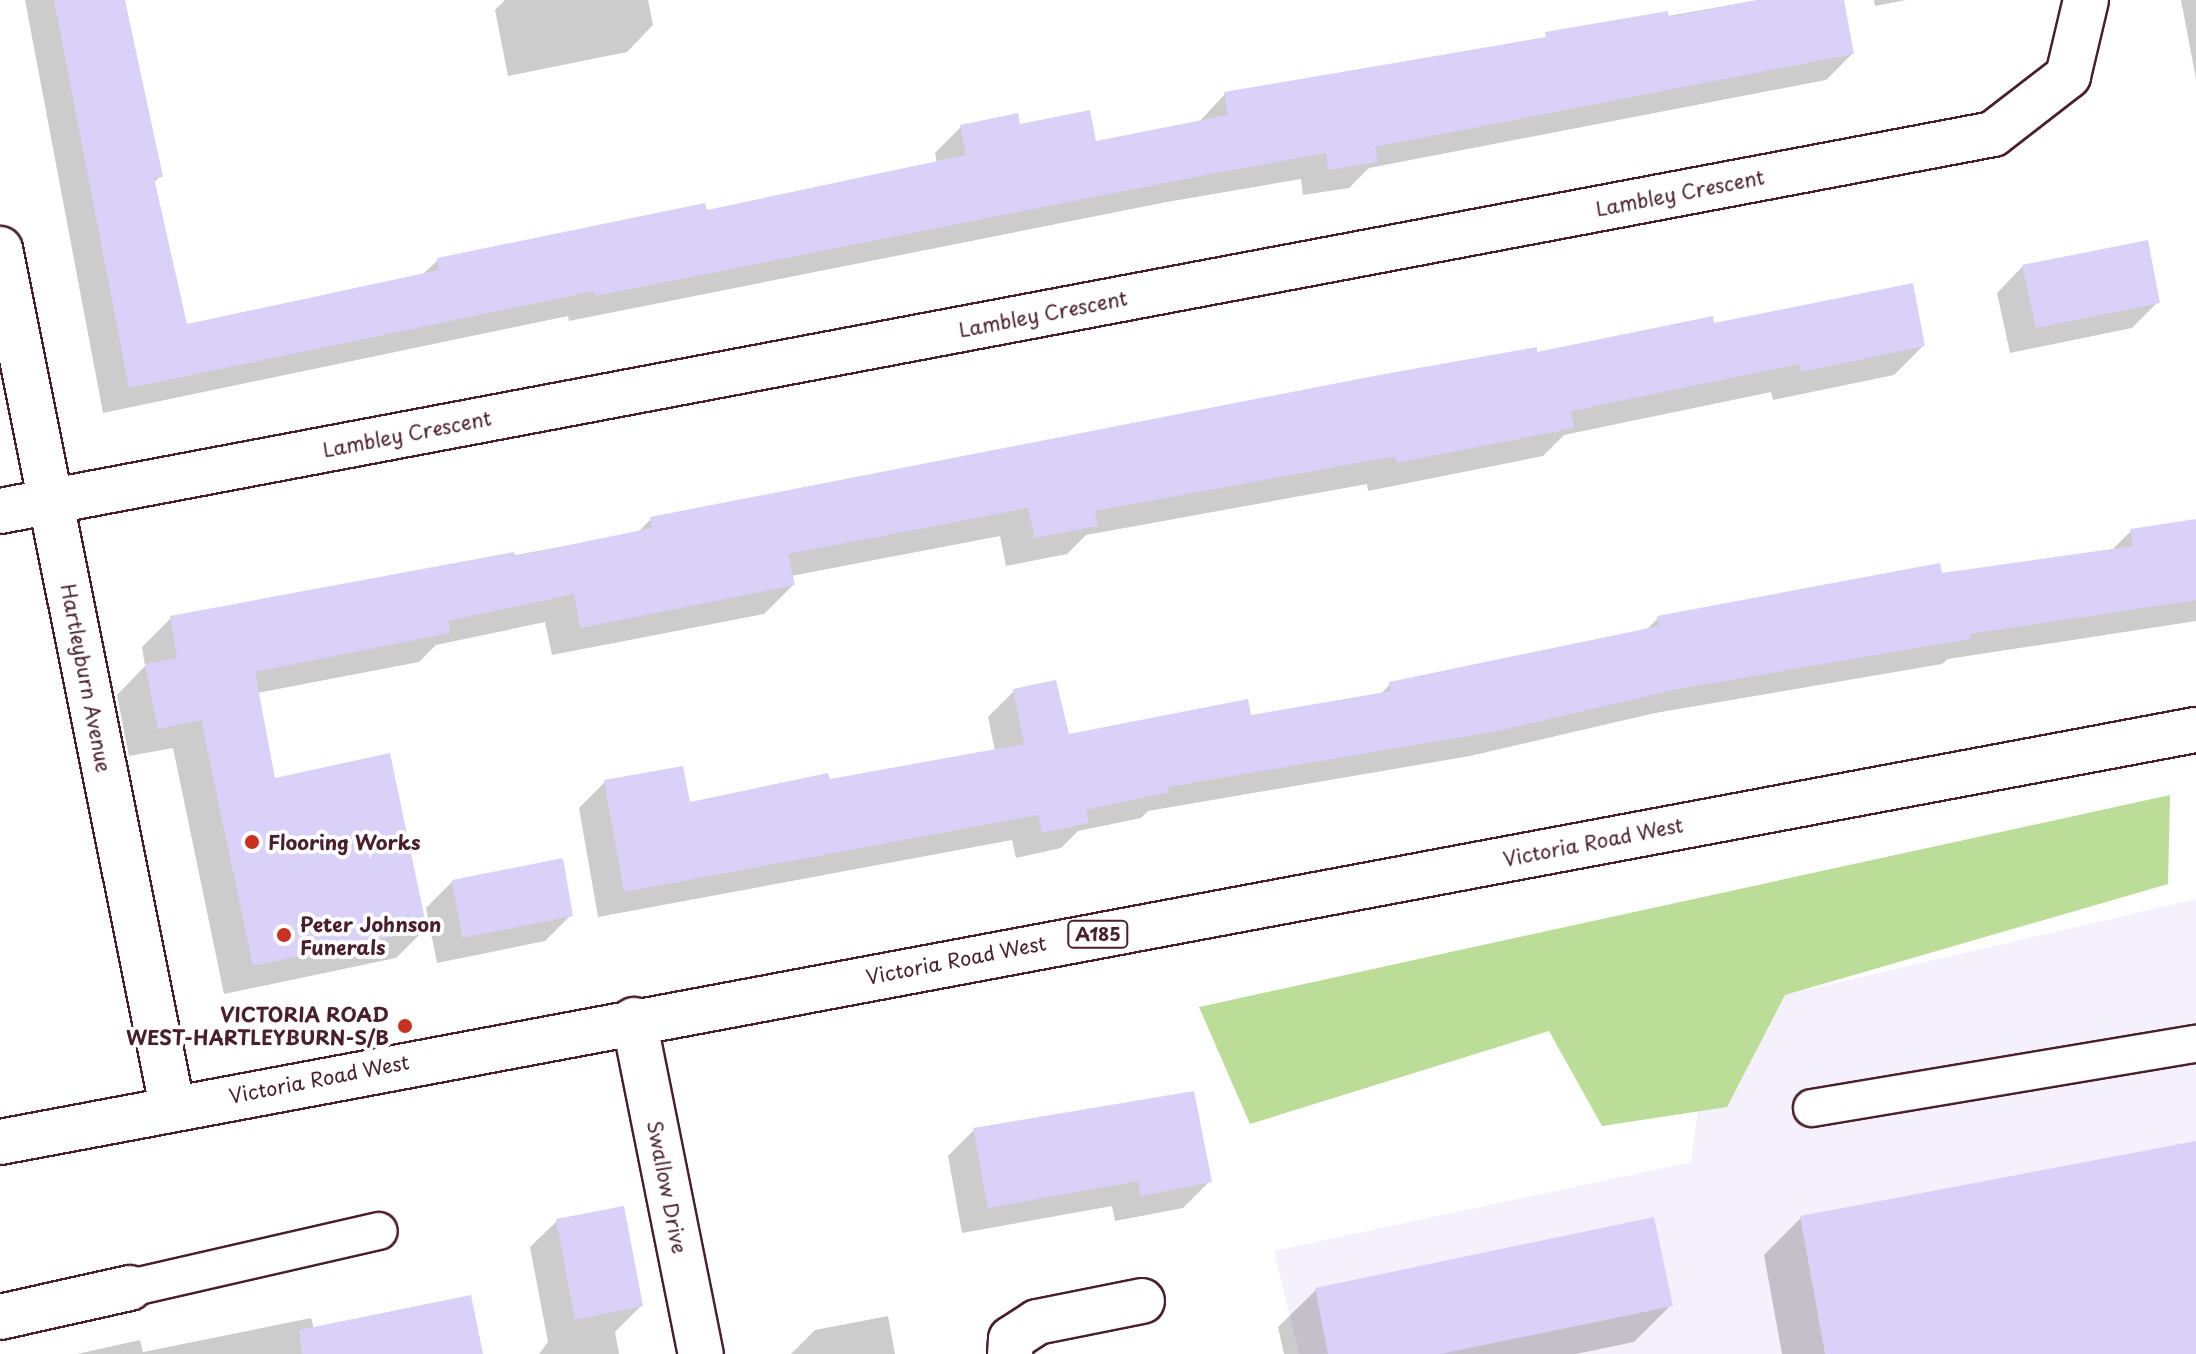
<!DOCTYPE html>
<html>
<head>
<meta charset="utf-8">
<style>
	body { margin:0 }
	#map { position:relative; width:2196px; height:1354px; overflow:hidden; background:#fff; font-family:"Playpen Sans",sans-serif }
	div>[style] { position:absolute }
	.built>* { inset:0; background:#f4f1fd }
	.green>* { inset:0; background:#bbdd97 }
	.shadow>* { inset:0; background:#0003 }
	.building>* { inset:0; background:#dad1f9 }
	.roads { filter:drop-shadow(2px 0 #4a1f2b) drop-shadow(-2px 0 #4a1f2b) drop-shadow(0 2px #4a1f2b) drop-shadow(0 -2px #4a1f2b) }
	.service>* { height:36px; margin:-18px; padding:0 18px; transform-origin:18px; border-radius:18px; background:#fff }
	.minor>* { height:44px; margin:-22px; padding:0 22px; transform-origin:22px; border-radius:22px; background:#fff }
	.primary>* { height:44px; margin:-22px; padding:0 22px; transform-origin:22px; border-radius:22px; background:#fff }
	.dots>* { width:22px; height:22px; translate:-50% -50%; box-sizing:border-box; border:4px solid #fff; border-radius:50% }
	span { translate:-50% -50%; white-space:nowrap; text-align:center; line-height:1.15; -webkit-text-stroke:8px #fff; paint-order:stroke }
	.shield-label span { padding:2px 6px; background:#fff; border:2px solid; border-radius:6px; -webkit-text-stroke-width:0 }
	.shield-label { font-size:18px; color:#4a1f2b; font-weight:700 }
	.street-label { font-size:20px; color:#4a1f2b }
	.poi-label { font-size:20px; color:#4a1f2b; font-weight:700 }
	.left { translate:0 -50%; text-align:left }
	.right { translate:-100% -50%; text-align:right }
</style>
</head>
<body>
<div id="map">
	<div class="built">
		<div style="clip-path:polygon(2196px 899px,2196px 1354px,1299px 1354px,1274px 1251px,1691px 1162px,1710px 1012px)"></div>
	</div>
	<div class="green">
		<div style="clip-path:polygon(2170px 795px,2168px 884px,1785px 995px,1727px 1107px,1602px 1126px,1549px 1031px,1250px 1124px,1199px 1007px)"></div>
	</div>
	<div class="shadow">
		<div style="clip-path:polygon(25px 0,124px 0,161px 176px,153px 183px,185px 326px,422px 275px,438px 260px,705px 212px,937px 163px,935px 153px,961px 127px,1019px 127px,1095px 143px,1199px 122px,1225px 94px,1759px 0,1842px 0,1852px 54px,1826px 80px,1369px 168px,1349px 188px,1303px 195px,1301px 179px,1167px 202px,569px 321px,568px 316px,103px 413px)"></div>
		<div style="clip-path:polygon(505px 0,648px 0,653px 25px,627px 52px,508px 76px,495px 10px)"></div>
		<div style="clip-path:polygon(1874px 0,1906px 0,1875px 6px)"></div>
		<div style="clip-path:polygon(2181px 0,2196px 0,2196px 79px)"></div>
		<div style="clip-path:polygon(2023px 266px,2158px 302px,2132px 328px,2010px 353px,1997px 293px)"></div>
		<div style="clip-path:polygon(1712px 325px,1923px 346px,1894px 375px,1773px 400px,1771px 392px,1564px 435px,1543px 456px,1368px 491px,1367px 484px,1086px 535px,1067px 554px,1006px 566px,1000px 536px,791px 576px,793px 585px,764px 614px,552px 655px,545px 622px,436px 645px,419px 662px,257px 693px,273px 780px,425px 929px,396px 958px,224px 994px,173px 748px,129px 756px,117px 695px,145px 666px,142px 647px,171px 618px,637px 533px,651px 519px)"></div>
		<div style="clip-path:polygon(2196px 521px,2196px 621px,1948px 659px,1942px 664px,1655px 713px,1470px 756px,1148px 811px,1141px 818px,1078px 831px,1061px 848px,1016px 858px,1012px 840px,598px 917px,579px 808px,605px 782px,688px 805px,995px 751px,988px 717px,1014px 691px,1067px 737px,1249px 717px,1380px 695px,1390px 684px,1645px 631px,1658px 618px,2110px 552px,2131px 531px)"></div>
		<div style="clip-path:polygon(453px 881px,571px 915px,545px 941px,437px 963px,426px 908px)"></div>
		<div style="clip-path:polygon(974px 1130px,1209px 1182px,1183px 1208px,1115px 1221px,1112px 1206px,962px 1233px,948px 1156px)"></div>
		<div style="clip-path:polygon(2196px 1143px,2196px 1354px,1782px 1354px,1764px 1255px,1801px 1218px)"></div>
		<div style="clip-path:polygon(557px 1221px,641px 1306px,615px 1332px,619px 1354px,539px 1354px,548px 1342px,530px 1247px)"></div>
		<div style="clip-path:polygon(1316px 1290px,1671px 1305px,1634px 1342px,1576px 1354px,1284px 1354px,1278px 1327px)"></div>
		<div style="clip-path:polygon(888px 1316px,895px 1354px,791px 1354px,815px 1330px)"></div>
		<div style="clip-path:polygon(311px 1318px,314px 1329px,481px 1354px,77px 1354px,140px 1340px,143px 1352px)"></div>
	</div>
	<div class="building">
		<div style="clip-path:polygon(54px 0,125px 0,163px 177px,154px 178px,187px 324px,439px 270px,437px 258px,705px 203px,707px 210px,966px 155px,960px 125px,1018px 113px,1020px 124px,1090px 110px,1096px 141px,1228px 115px,1224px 92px,1546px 37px,1545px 32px,1668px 11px,1669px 17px,1757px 0,1844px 0,1854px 54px,1375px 147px,1378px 162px,1328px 170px,1326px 153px,1195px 177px,595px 296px,594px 291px,129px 388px)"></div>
		<div style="clip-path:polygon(2148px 240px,2160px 303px,2036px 328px,2022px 265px)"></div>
		<div style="clip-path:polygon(1913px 283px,1925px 346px,1801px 372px,1800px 364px,1571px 411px,1574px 428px,1396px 463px,1395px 456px,1095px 511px,1098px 526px,1035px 538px,1028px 508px,788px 554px,795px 585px,671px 610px,580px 628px,574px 594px,448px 621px,450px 633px,255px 672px,275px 778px,390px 753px,427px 929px,253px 966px,201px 720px,158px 729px,145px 664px,177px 658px,170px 616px,514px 552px,515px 556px,652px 528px,650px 517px,1379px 375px,1537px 347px,1537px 352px,1713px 316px,1714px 323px)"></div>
		<div style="clip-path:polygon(2196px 519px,2196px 600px,1970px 634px,1971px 639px,1682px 688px,1498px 731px,1168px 787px,1169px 792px,1086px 810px,1089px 823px,1042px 833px,1038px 815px,624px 892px,604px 780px,683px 766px,690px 802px,828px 773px,830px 779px,1024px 744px,1013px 689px,1056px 680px,1069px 734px,1248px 699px,1251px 715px,1391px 691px,1389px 682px,1659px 626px,1657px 616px,1940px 563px,1942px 573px,2133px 546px,2130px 529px)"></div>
		<div style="clip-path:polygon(563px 858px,573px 916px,462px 938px,452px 880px)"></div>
		<div style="clip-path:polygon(1194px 1091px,1212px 1182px,1141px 1196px,1138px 1181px,988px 1208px,973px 1128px)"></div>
		<div style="clip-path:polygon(2196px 1141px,2196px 1354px,1825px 1354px,1800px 1216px)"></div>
		<div style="clip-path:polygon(624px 1206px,643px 1306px,575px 1320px,556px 1219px)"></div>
		<div style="clip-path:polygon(1654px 1217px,1673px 1306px,1440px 1354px,1328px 1354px,1315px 1288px)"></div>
		<div style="clip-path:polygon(471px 1295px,483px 1354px,302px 1354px,299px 1330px)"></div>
	</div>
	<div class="roads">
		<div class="service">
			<div style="left:1812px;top:1108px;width:389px;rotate:-9.5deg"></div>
			<div style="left:130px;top:1288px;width:255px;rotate:-12.9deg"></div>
		</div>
		<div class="minor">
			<div style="left:0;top:249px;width:874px;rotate:78.65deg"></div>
			<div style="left:0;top:511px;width:2028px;rotate:-10.71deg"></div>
			<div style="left:1993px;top:134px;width:95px;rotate:-37.7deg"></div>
			<div style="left:2068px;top:76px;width:78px;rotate:-76.7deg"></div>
			<div style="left:634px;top:1020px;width:341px;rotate:78.7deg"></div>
			<div style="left:0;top:1317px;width:133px;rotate:-12.6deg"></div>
			<div style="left:1010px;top:1354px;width:15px;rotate:-86deg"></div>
			<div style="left:1011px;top:1339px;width:31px;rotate:-33deg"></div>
			<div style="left:1037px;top:1322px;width:107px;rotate:-11.3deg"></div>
		</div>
		<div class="primary">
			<div style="left:0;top:1142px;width:2234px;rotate:-10.63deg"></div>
		</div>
	</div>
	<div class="dots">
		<div style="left:252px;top:842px;background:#c8321e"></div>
		<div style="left:284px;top:935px;background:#c8321e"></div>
		<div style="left:405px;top:1026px;background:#c8321e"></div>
	</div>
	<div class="shield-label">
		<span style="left:1098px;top:934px">A185</span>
	</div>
	<div class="street-label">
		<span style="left:1680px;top:193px;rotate:-11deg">Lambley Crescent</span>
		<span style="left:1043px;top:314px;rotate:-11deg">Lambley Crescent</span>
		<span style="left:407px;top:434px;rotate:-11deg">Lambley Crescent</span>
		<span style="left:86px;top:678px;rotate:79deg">Hartleyburn Avenue</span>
		<span style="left:1593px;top:842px;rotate:-11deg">Victoria Road West</span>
		<span style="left:956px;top:960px;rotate:-11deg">Victoria Road West</span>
		<span style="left:319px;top:1079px;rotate:-11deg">Victoria Road West</span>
		<span style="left:667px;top:1187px;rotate:79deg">Swallow Drive</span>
	</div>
	<div class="poi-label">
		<span class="left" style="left:268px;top:842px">Flooring Works</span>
		<span class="left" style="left:300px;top:936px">Peter Johnson<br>Funerals</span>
		<span class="right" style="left:389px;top:1026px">VICTORIA ROAD<br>WEST-HARTLEYBURN-S/B</span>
	</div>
</div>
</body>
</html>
